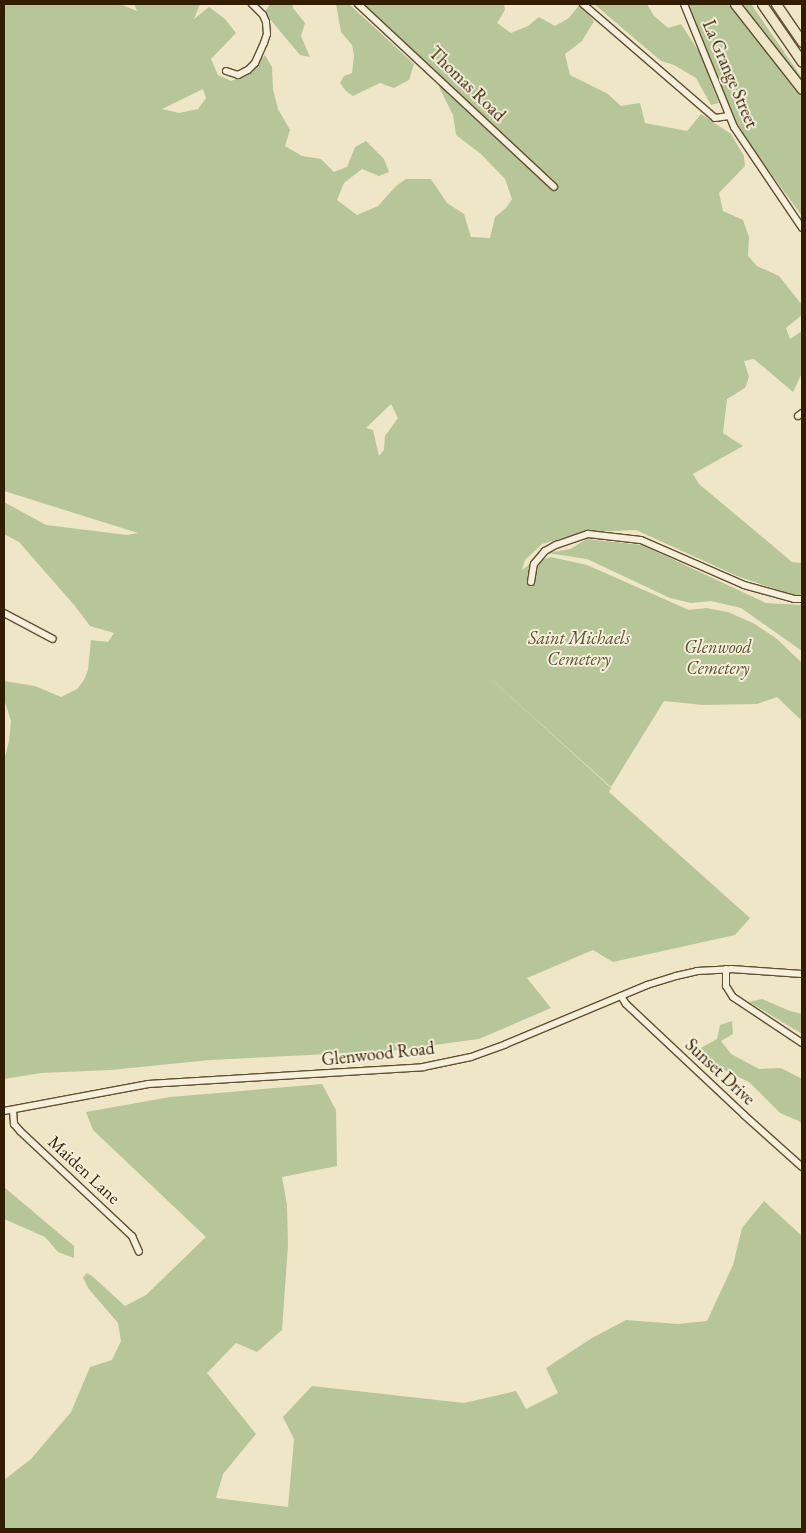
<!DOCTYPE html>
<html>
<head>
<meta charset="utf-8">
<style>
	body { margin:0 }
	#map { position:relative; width:806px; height:1533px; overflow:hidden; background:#efe6c8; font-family:"EB Garamond",serif }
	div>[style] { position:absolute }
	.green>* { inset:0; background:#b6c698 }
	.roads { filter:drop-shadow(1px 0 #624f32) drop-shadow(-1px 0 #624f32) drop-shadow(0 1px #624f32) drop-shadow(0 -1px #624f32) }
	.minor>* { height:6px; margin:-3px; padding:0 3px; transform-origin:3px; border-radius:3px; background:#f5efdb }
	.highway>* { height:9px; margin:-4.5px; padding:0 4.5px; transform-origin:4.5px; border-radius:4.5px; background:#efe6c8 }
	span { translate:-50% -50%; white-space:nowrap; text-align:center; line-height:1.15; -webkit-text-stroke:4px #f5efdb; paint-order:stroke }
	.street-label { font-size:18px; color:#331d00 }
	.park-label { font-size:18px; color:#5a502e; font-style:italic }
	.frame { position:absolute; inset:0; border:5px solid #331d00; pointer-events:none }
</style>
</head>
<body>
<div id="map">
	<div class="green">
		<div style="clip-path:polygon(evenodd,4px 4px,120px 4px,137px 11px,134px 4px,200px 4px,194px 19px,209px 7px,225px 19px,236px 33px,211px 59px,218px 75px,231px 81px,245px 75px,265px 55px,272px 67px,273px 89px,278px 109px,290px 130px,285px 146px,302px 156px,321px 159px,334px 172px,347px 167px,355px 147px,366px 141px,384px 159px,389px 172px,379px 176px,362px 169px,344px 183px,337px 200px,357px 215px,378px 206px,396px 186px,406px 179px,431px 179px,447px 203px,464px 214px,471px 237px,490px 238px,495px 217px,506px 208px,512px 199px,505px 179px,481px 154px,456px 135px,453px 115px,440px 89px,434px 69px,362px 4px,504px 4px,505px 10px,497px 23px,511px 33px,528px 26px,539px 17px,555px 26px,569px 18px,580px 4px,594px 21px,582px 41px,565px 54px,570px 75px,608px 94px,621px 106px,640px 103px,645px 123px,687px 131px,701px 114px,731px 134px,744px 156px,745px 166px,719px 193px,723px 211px,743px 220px,749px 237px,748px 256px,757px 266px,779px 276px,802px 305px,802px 315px,786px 328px,790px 339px,802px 331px,802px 373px,793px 392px,754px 359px,744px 361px,749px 377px,745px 388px,727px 399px,723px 433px,743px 446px,693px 474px,699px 484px,792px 562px,802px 563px,802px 595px,795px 596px,737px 576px,636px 530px,584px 532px,542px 544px,525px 560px,522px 570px,531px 563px,551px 557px,587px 565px,689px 610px,706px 608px,728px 612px,755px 624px,777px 639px,802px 663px,802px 721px,777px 697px,757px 704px,703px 705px,664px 701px,611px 787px,470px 660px,611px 788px,609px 792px,750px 918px,735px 935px,613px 962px,593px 950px,527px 978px,551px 1008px,479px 1039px,390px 1051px,210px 1060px,111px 1070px,41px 1073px,4px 1079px,4px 761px,9px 741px,11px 721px,4px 699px,4px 681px,35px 686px,61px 697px,77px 689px,84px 680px,88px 670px,91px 640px,108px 642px,114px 633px,90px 626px,75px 606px,19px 542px,4px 534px,4px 502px,46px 525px,127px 535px,138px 533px,4px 491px,4px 4px,203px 89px,206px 98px,198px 109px,179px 113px,162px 109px,203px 89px,4px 4px,391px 404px,398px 418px,385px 436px,384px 450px,379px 456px,373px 430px,366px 428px,391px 404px)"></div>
		<div style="clip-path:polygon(270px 4px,293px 4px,293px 8px,305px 23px,301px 36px,310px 57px,300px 55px,269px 18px,265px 12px)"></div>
		<div style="clip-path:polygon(336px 4px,349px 4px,414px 64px,409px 80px,394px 88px,380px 83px,353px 96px,346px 91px,340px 83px,344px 76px,352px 73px,354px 56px,352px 45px,341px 32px)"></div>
		<div style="clip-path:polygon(594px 4px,647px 4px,654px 16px,668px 28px,681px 24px,701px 55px,719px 103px,711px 105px,696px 78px,674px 65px,661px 61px)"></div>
		<div style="clip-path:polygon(687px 4px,730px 4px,802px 97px,802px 216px,753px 149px,734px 118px)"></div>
		<div style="clip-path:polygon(740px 4px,751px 4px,802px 78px,802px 84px)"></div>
		<div style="clip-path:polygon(587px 539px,642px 545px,766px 603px,802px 605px,802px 651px,741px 608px,711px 601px,691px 603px,670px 598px,587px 559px,547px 553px,570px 549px)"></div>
		<div style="clip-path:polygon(762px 999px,790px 1011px,802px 1014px,802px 1034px,749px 1002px)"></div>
		<div style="clip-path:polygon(732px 1021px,733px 1034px,721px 1041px,731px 1054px,759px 1069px,781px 1068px,802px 1079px,802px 1125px,799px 1121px,780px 1113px,749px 1082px,690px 1054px,717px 1039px,720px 1025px)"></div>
		<div style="clip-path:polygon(322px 1084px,336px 1110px,337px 1166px,282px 1177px,287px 1205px,288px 1245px,282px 1330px,257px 1352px,236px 1343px,207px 1373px,256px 1434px,223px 1474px,216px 1498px,288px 1507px,294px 1439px,283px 1417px,312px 1386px,464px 1403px,516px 1391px,526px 1409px,558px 1393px,546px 1368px,592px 1338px,626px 1320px,678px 1324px,707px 1321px,733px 1265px,742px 1228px,764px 1201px,802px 1236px,802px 1529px,4px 1529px,4px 1480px,31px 1459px,71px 1412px,90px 1367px,112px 1360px,121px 1341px,118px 1323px,88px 1288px,83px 1277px,87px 1273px,92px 1276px,125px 1306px,146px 1295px,206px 1237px,93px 1130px,86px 1112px,170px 1097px)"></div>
		<div style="clip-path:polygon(4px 1187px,74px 1246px,74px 1258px,58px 1252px,45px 1237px,4px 1219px)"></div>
	</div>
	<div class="roads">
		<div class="minor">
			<div style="left:358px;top:4px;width:268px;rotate:43deg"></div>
			<div style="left:583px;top:4px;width:174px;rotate:40.8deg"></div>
			<div style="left:715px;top:118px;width:14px;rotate:-8deg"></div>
			<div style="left:684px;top:4px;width:133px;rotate:67.9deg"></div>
			<div style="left:734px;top:127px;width:122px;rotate:56deg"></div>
			<div style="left:226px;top:71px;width:13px;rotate:18deg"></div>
			<div style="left:238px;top:75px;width:11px;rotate:-27deg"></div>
			<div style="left:248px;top:70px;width:10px;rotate:-45deg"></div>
			<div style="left:255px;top:63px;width:22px;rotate:-66deg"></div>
			<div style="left:264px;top:43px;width:9px;rotate:-72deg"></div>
			<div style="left:267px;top:34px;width:12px;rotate:-95deg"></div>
			<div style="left:266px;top:22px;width:8px;rotate:-113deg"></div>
			<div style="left:263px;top:15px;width:16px;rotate:-135deg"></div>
			<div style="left:798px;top:416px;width:5px;rotate:-37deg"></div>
			<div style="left:531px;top:582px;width:18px;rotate:-81deg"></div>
			<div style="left:534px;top:564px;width:17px;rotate:-50deg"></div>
			<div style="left:545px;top:551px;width:13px;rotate:-29deg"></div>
			<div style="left:556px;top:545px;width:34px;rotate:-19deg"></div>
			<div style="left:588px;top:534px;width:53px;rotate:6.5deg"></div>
			<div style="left:641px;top:540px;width:112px;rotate:23.6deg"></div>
			<div style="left:744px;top:585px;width:52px;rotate:15.6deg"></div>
			<div style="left:794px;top:599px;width:8px"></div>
			<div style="left:4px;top:613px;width:55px;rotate:28deg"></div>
			<div style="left:726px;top:969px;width:17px;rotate:90deg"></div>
			<div style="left:726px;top:986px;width:13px;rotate:58deg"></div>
			<div style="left:733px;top:997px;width:83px;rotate:33.7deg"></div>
			<div style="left:621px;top:996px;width:9px;rotate:58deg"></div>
			<div style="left:626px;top:1004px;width:162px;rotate:43.2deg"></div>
			<div style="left:744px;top:1115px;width:78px;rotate:41.9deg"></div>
			<div style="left:13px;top:1110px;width:14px;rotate:86deg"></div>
			<div style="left:14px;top:1124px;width:9px;rotate:49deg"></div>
			<div style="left:20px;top:1131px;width:154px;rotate:43.2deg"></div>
			<div style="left:132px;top:1236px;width:17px;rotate:66deg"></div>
			<div style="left:4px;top:1111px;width:147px;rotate:-10.6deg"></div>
			<div style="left:148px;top:1084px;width:276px;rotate:-3.5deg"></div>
			<div style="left:423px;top:1067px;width:49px;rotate:-11.8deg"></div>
			<div style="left:471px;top:1057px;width:37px;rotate:-20deg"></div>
			<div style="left:506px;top:1044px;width:153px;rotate:-22.7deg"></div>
			<div style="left:647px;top:985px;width:30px;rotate:-17deg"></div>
			<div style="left:676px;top:976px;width:22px;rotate:-13deg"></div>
			<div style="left:697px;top:971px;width:34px;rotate:-3deg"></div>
			<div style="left:731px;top:969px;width:71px;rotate:4deg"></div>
		</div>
		<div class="highway">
			<div style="left:735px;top:4px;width:108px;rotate:51.8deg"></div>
			<div style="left:762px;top:4px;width:70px;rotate:55.4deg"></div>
			<div style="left:776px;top:4px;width:46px;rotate:55.6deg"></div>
		</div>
	</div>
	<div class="street-label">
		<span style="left:730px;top:74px;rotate:67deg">La Grange Street</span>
		<span style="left:467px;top:84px;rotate:44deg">Thomas Road</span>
		<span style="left:378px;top:1054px;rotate:-6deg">Glenwood Road</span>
		<span style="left:720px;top:1072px;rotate:43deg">Sunset Drive</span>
		<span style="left:84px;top:1170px;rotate:43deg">Maiden Lane</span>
	</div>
	<div class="park-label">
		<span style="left:579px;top:649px">Saint Michaels<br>Cemetery</span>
		<span style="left:718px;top:658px">Glenwood<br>Cemetery</span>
	</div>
	<div class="frame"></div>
</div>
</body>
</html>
